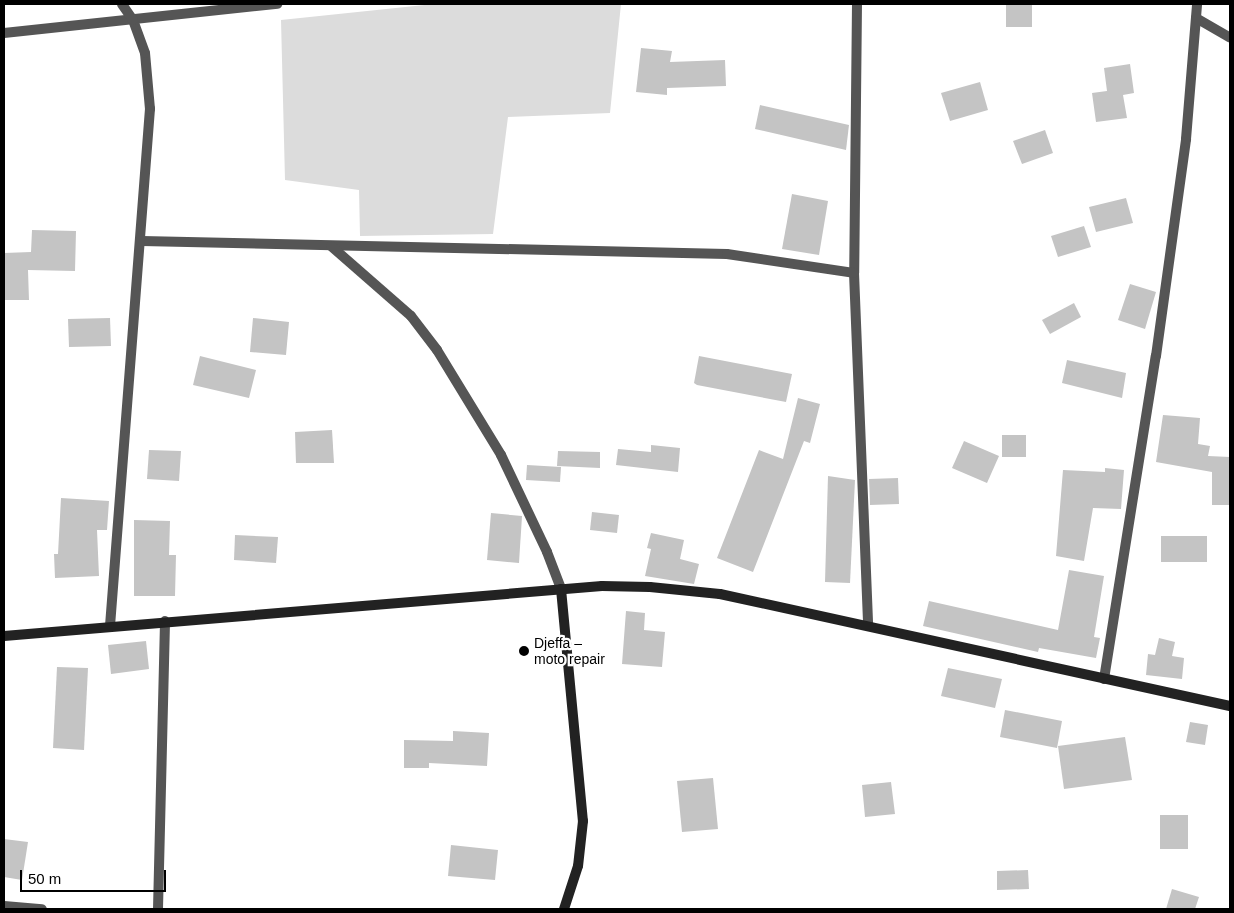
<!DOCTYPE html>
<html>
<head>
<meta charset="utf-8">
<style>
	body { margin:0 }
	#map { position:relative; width:1234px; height:913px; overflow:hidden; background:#fff; font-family:Helvetica,sans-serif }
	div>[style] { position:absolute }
	.green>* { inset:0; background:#dcdcdc }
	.building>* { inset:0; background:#c4c4c4 }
	.street>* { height:10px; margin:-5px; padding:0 5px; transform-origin:5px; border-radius:5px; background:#555 }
	.secondary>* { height:10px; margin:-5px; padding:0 5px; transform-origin:5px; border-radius:5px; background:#222 }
	.dots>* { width:14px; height:14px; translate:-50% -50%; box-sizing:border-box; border:2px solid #fff; border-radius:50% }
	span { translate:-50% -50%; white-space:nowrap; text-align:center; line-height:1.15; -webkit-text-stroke:4.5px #fff; paint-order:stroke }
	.poi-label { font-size:14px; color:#000 }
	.left { translate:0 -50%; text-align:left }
	.frame { position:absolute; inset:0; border:5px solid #000; pointer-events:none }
	.scale { position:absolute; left:20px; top:870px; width:146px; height:22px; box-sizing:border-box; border:2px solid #000; border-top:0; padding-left:6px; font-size:15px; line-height:18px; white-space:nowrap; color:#000; -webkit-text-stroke:4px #fff; paint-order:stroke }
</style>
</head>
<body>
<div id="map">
	<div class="green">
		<div style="clip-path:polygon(434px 4px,621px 4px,610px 113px,508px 117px,493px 234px,360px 236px,359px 190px,285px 180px,281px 20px)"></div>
	</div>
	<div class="building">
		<div style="clip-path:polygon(1006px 4px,1032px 4px,1032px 27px,1006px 27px)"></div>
		<div style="clip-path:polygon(641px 48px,672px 51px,670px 62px,725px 60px,726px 86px,667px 88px,667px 95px,636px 92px)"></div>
		<div style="clip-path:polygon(1130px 64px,1134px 93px,1123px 95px,1127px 118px,1096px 122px,1092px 93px,1107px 91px,1104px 68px)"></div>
		<div style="clip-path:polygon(980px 82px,988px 110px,950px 121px,941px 93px)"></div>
		<div style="clip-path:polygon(760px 105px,849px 125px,846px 150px,755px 129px)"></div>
		<div style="clip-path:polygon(1045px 130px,1053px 153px,1022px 164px,1013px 141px)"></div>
		<div style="clip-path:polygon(792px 194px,828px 201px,819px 255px,782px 249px)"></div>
		<div style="clip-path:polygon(1126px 198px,1133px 223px,1096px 232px,1089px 207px)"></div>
		<div style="clip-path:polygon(1084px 226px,1091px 247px,1058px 257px,1051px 236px)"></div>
		<div style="clip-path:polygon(32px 230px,76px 231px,75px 271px,28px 270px,29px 300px,4px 300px,4px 253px,31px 252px)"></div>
		<div style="clip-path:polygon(1130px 284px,1156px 292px,1145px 329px,1118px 320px)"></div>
		<div style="clip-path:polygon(1074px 303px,1081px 317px,1050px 334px,1042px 320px)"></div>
		<div style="clip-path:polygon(110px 318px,111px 346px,69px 347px,68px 319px)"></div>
		<div style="clip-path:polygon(253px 318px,289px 322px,286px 355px,250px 352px)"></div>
		<div style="clip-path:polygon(200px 356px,256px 370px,249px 398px,193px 385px)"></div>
		<div style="clip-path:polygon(699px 356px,792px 374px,786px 402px,697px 385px,694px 383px)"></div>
		<div style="clip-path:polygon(1067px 360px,1126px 373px,1122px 398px,1062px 383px)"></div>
		<div style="clip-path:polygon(798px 398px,820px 404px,810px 443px,804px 441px,753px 572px,717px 558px,759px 450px,783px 459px)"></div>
		<div style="clip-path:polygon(1163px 415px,1200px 418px,1198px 444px,1210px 446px,1208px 456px,1230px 457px,1230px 505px,1212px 505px,1212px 472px,1156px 462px)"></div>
		<div style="clip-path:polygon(332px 430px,334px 463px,296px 463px,295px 432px)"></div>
		<div style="clip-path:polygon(1002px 435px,1026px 435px,1026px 457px,1002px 457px)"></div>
		<div style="clip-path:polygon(964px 441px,999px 456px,987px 483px,952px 468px)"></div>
		<div style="clip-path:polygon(651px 445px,680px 448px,678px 472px,616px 465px,618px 449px,651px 452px)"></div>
		<div style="clip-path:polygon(149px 450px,181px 451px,179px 481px,147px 479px)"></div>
		<div style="clip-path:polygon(558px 451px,600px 452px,600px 468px,557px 466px)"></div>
		<div style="clip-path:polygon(527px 465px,561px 467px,560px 482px,526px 480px)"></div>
		<div style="clip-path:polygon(1105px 468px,1124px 470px,1121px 509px,1093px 508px,1084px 561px,1056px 556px,1063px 470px,1105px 472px)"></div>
		<div style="clip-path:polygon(828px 476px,855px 480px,850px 583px,825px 582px)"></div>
		<div style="clip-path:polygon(898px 478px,899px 504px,870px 505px,869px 479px)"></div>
		<div style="clip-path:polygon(61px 498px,109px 501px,107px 530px,97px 530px,99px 576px,55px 578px,54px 554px,58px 554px)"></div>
		<div style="clip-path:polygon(592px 512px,619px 515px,617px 533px,590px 530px)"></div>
		<div style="clip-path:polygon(491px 513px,522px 516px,519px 563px,487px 560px)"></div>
		<div style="clip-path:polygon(134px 520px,170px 521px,169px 555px,176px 555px,175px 596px,134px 596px)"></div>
		<div style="clip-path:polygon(651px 533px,684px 540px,680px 559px,699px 564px,694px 584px,645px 576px,651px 549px,647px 548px)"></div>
		<div style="clip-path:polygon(235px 535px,278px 537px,276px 563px,234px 560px)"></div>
		<div style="clip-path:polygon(1161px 536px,1207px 536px,1207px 562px,1161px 562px)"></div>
		<div style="clip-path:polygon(1069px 570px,1104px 576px,1094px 637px,1100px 638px,1096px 658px,1039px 648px,1038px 652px,923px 626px,929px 601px,1058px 630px)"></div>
		<div style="clip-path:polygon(626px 611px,645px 613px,644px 630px,665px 632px,662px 667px,622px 664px)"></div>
		<div style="clip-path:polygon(1159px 638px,1175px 642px,1172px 656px,1184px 658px,1182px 679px,1146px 675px,1148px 654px,1155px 655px)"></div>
		<div style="clip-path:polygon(146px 641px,149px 669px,111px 674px,108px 645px)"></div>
		<div style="clip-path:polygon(57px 667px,88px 668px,84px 750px,53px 748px)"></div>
		<div style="clip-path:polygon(948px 668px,1002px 679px,995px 708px,941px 696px)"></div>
		<div style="clip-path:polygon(1005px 710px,1062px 721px,1057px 748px,1000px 737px)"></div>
		<div style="clip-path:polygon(1190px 722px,1208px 725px,1205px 745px,1186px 742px)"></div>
		<div style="clip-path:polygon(453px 731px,489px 733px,487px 766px,429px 763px,429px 768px,404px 768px,404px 740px,453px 741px)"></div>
		<div style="clip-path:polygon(1125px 737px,1132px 780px,1064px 789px,1058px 746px)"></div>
		<div style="clip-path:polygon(713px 778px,718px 829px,682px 832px,677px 781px)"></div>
		<div style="clip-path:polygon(891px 782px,895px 814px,865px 817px,862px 785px)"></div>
		<div style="clip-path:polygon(1160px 815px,1188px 815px,1188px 849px,1160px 849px)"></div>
		<div style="clip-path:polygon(4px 839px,28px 842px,22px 880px,4px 877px)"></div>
		<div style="clip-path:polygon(451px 845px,498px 850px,495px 880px,448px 876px)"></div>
		<div style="clip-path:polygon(1028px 870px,1029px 889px,997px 890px,997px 871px)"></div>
		<div style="clip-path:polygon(1172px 889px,1199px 897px,1195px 909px,1166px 909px)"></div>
	</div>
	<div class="street">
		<div style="left:857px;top:4px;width:269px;rotate:90.6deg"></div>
		<div style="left:854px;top:273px;width:353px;rotate:87.7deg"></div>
		<div style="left:1196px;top:18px;width:39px;rotate:30deg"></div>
		<div style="left:4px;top:33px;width:275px;rotate:-6.1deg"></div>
		<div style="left:142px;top:241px;width:585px;rotate:1.27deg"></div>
		<div style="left:727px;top:254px;width:128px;rotate:8.5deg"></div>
		<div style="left:331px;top:246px;width:106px;rotate:41.2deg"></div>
		<div style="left:411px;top:316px;width:43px;rotate:52.6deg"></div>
		<div style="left:437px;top:350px;width:123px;rotate:58.6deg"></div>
		<div style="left:501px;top:455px;width:107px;rotate:64.6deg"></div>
		<div style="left:547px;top:552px;width:40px;rotate:69deg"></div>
		<div style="left:110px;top:626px;width:519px;rotate:-85.58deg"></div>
		<div style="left:150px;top:109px;width:56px;rotate:-95.1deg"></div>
		<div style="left:145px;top:53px;width:35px;rotate:-110deg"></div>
		<div style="left:133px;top:20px;width:19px;rotate:-125deg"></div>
		<div style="left:1104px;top:679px;width:327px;rotate:-80.9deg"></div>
		<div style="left:1156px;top:356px;width:219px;rotate:-82.1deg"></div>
		<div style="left:1186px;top:139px;width:135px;rotate:-85.3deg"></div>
		<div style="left:4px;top:906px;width:38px;rotate:5deg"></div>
		<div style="left:158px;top:909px;width:288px;rotate:-88.6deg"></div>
	</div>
	<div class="secondary">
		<div style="left:561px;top:589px;width:233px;rotate:84.6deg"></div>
		<div style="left:583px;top:821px;width:45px;rotate:96.3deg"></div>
		<div style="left:578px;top:866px;width:45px;rotate:108deg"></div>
		<div style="left:4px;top:636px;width:600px;rotate:-4.78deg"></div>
		<div style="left:602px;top:586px;width:48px;rotate:1.2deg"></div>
		<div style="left:650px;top:587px;width:70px;rotate:5.7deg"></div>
		<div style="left:720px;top:594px;width:522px;rotate:12.39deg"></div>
	</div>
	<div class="dots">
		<div style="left:524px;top:651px;background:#000"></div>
	</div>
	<div class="poi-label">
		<span class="left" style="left:534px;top:651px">Djeffa –<br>moto repair</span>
	</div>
	<div class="frame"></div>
	<div class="scale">50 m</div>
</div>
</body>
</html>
